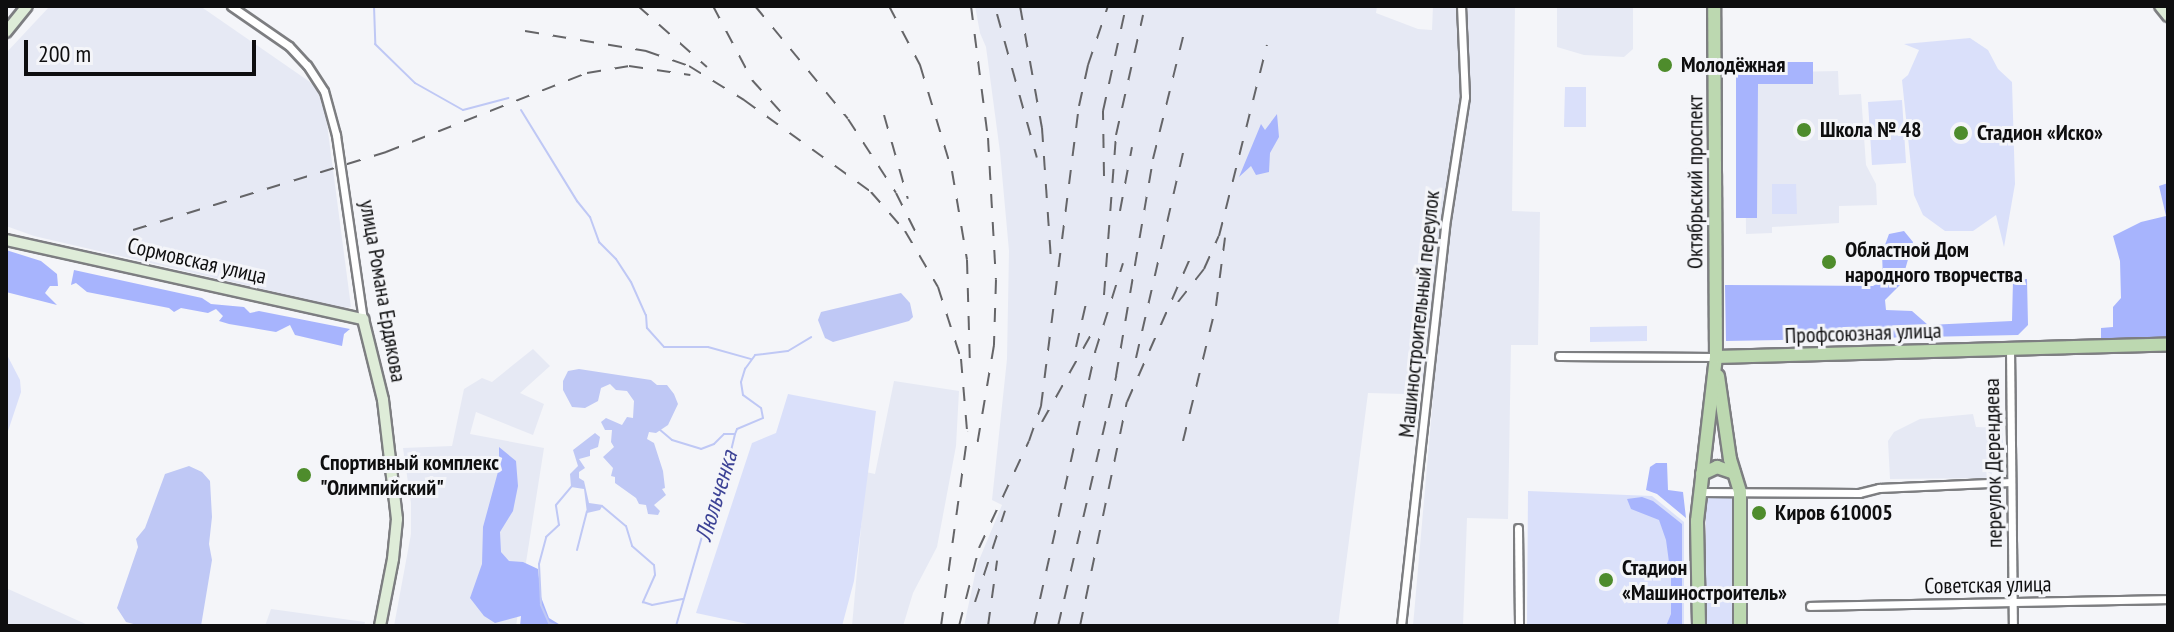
<!DOCTYPE html>
<html>
<head>
<meta charset="utf-8">
<style>
	body { margin:0 }
	#map { position:relative; width:2174px; height:632px; overflow:hidden; background:#f4f5f9; font-family:"PT Sans Narrow",sans-serif }
	div>[style] { position:absolute }
	.built>* { inset:0; background:#e6e9f4 }
	.green>* { inset:0; background:#dae0fa }
	.forest>* { inset:0; background:#a7b4fd }
	.water>* { inset:0; background:#bfc8f5 }
	.stream>* { height:2px; margin:-1px; padding:0 1px; transform-origin:1px; border-radius:1px; background:#bfc8f5 }
	.roads { filter:drop-shadow(2px 0 #7d7e81) drop-shadow(-2px 0 #7d7e81) drop-shadow(0 2px #7d7e81) drop-shadow(0 -2px #7d7e81) }
	.street>* { height:7px; margin:-3.5px; padding:0 3.5px; transform-origin:3.5px; border-radius:3.5px; background:#fff }
	.secondary>* { height:10px; margin:-5px; padding:0 5px; transform-origin:5px; border-radius:5px; background:#deecd8 }
	.primary>* { height:12px; margin:-6px; padding:0 6px; transform-origin:6px; border-radius:6px; background:#bcd8b0 }
	.rail>* { height:2px; margin-top:-1px; transform-origin:0; background:repeating-linear-gradient(90deg,#656568 0 14px,transparent 0 28px) }
	.dots>* { width:22px; height:22px; translate:-50% -50%; box-sizing:border-box; border:4px solid #f4f5f9; border-radius:50% }
	span { translate:-50% -50%; white-space:nowrap; text-align:center; line-height:1.15; -webkit-text-stroke:6px #f4f5f9; paint-order:stroke }
	.poi-label { font-size:22px; color:#0e0e0f; font-weight:700 }
	.left { translate:0 -50%; text-align:left }
	.street-label { font-size:22px; color:#0e0e0f }
	.water-label { font-size:24px; color:#3d4396; font-style:italic }
	.frame { position:absolute; inset:0; border:8px solid #0e0e0f; pointer-events:none }
	.scale { position:absolute; left:24px; top:40px; width:232px; height:36px; box-sizing:border-box; border:4px solid #0e0e0f; border-top:0; padding-left:10px; font-size:24px; line-height:28px; white-space:nowrap; color:#0e0e0f; -webkit-text-stroke:6px #f4f5f9; paint-order:stroke }
</style>
</head>
<body>
<div id="map">
	<div class="built">
		<div style="clip-path:polygon(50px 6px,200px 6px,310px 82px,324px 101px,351px 307px,344px 308px,34px 236px,6px 226px,6px 53px)"></div>
		<div style="clip-path:polygon(975px 6px,1377px 6px,1376px 13px,1418px 29px,1432px 30px,1433px 6px,1515px 6px,1512px 211px,1540px 212px,1538px 345px,1511px 345px,1508px 519px,1467px 518px,1463px 626px,1413px 626px,1433px 398px,1426px 387px,1407px 385px,1405px 394px,1368px 393px,1338px 626px,964px 626px,977px 565px,1002px 505px,992px 500px,1007px 359px,1009px 251px,1000px 152px,986px 47px,980px 33px)"></div>
		<div style="clip-path:polygon(1557px 6px,1633px 6px,1633px 49px,1624px 57px,1584px 55px,1557px 47px)"></div>
		<div style="clip-path:polygon(1838px 71px,1839px 95px,1861px 94px,1866px 165px,1876px 184px,1877px 205px,1839px 206px,1839px 223px,1772px 227px,1772px 233px,1746px 234px,1745px 73px)"></div>
		<div style="clip-path:polygon(533px 349px,550px 366px,520px 393px,544px 404px,533px 435px,476px 412px,470px 434px,544px 448px,516px 626px,394px 626px,411px 534px,411px 503px,403px 448px,452px 446px,464px 389px,482px 378px,492px 382px)"></div>
		<div style="clip-path:polygon(894px 381px,959px 391px,956px 446px,937px 547px,913px 593px,903px 626px,852px 626px,866px 472px,875px 474px)"></div>
		<div style="clip-path:polygon(1973px 414px,1976px 427px,2003px 428px,2003px 443px,1991px 443px,1992px 478px,1890px 479px,1888px 441px,1894px 432px,1920px 419px)"></div>
		<div style="clip-path:polygon(6px 588px,90px 626px,6px 626px)"></div>
		<div style="clip-path:polygon(271px 609px,365px 622px,364px 626px,265px 626px)"></div>
	</div>
	<div class="green">
		<div style="clip-path:polygon(1970px 38px,1988px 50px,1998px 69px,2012px 82px,2015px 184px,2004px 247px,1996px 215px,1973px 231px,1945px 231px,1923px 215px,1914px 195px,1902px 80px,1908px 75px,1919px 50px,1904px 44px)"></div>
		<div style="clip-path:polygon(1565px 87px,1586px 87px,1586px 127px,1564px 127px)"></div>
		<div style="clip-path:polygon(1902px 100px,1906px 163px,1872px 165px,1868px 102px)"></div>
		<div style="clip-path:polygon(1772px 184px,1796px 184px,1797px 214px,1772px 214px)"></div>
		<div style="clip-path:polygon(1647px 326px,1647px 341px,1590px 342px,1590px 327px)"></div>
		<div style="clip-path:polygon(6px 353px,20px 380px,21px 392px,6px 437px)"></div>
		<div style="clip-path:polygon(788px 394px,876px 411px,854px 581px,842px 626px,757px 626px,696px 613px,752px 443px,776px 433px)"></div>
		<div style="clip-path:polygon(1528px 491px,1652px 496px,1684px 522px,1684px 626px,1527px 626px)"></div>
		<div style="clip-path:polygon(1706px 495px,1733px 495px,1733px 626px,1706px 626px)"></div>
	</div>
	<div class="forest">
		<div style="clip-path:polygon(1736px 62px,1813px 62px,1813px 84px,1758px 84px,1757px 218px,1736px 218px)"></div>
		<div style="clip-path:polygon(1277px 114px,1279px 137px,1270px 153px,1269px 172px,1256px 175px,1251px 166px,1239px 177px,1261px 124px,1265px 130px)"></div>
		<div style="clip-path:polygon(2168px 183px,2168px 339px,2101px 341px,2101px 328px,2113px 327px,2113px 307px,2121px 298px,2120px 261px,2113px 236px,2141px 222px,2166px 216px,2159px 186px)"></div>
		<div style="clip-path:polygon(1904px 231px,1913px 242px,1901px 284px,1885px 300px,1886px 310px,1912px 311px,1928px 325px,2012px 321px,2013px 280px,2027px 279px,2028px 325px,2018px 335px,1726px 341px,1725px 285px,1873px 286px,1883px 280px,1882px 253px,1889px 234px)"></div>
		<div style="clip-path:polygon(6px 250px,41px 261px,57px 274px,58px 286px,50px 286px,45px 293px,57px 305px,6px 292px)"></div>
		<div style="clip-path:polygon(74px 270px,202px 298px,211px 304px,244px 307px,250px 313px,259px 311px,350px 329px,344px 334px,342px 346px,295px 335px,290px 325px,276px 332px,229px 324px,219px 321px,223px 316px,216px 309px,208px 313px,181px 308px,174px 312px,169px 308px,87px 292px,76px 283px,71px 285px)"></div>
		<div style="clip-path:polygon(499px 447px,516px 461px,518px 486px,513px 511px,500px 532px,501px 552px,509px 561px,523px 562px,538px 569px,541px 597px,549px 618px,562px 626px,520px 626px,521px 616px,495px 623px,484px 616px,470px 598px,482px 564px,483px 527px,499px 468px)"></div>
		<div style="clip-path:polygon(1656px 463px,1667px 463px,1668px 490px,1683px 492px,1686px 518px,1657px 494px,1646px 490px,1650px 467px)"></div>
		<div style="clip-path:polygon(1642px 497px,1653px 501px,1682px 524px,1682px 626px,1666px 626px,1671px 614px,1671px 577px,1666px 540px,1659px 520px,1631px 509px,1627px 499px)"></div>
	</div>
	<div class="water">
		<div style="clip-path:polygon(901px 293px,910px 303px,913px 317px,909px 321px,833px 342px,825px 338px,818px 320px,821px 312px)"></div>
		<div style="clip-path:polygon(579px 369px,651px 380px,657px 385px,667px 385px,674px 394px,678px 404px,668px 425px,656px 433px,649px 432px,647px 439px,654px 443px,663px 471px,665px 488px,662px 489px,666px 495px,654px 505px,660px 511px,658px 515px,648px 514px,646px 505px,639px 504px,636px 498px,615px 483px,615px 477px,611px 476px,613px 468px,603px 457px,614px 447px,611px 442px,612px 430px,605px 430px,601px 422px,606px 418px,622px 425px,627px 417px,633px 418px,634px 401px,627px 391px,616px 390px,610px 384px,601px 388px,598px 401px,585px 408px,572px 407px,563px 390px,563px 381px,568px 371px)"></div>
		<div style="clip-path:polygon(595px 433px,600px 437px,598px 447px,590px 450px,590px 456px,579px 459px,585px 468px,579px 472px,579px 478px,584px 481px,589px 503px,603px 505px,600px 510px,587px 513px,584px 489px,571px 487px,570px 474px,578px 466px,573px 450px)"></div>
		<div style="clip-path:polygon(189px 466px,202px 472px,210px 481px,212px 517px,209px 544px,212px 560px,201px 626px,141px 626px,126px 622px,117px 608px,138px 547px,136px 539px,145px 528px,165px 474px)"></div>
	</div>
	<div class="stream">
		<div style="left:374px;top:6px;width:38px;rotate:88deg"></div>
		<div style="left:375px;top:44px;width:56px;rotate:44.3deg"></div>
		<div style="left:415px;top:83px;width:55px;rotate:29.4deg"></div>
		<div style="left:463px;top:110px;width:47px;rotate:-14.9deg"></div>
		<div style="left:521px;top:110px;width:107px;rotate:58.4deg"></div>
		<div style="left:577px;top:201px;width:21px;rotate:51deg"></div>
		<div style="left:590px;top:217px;width:27px;rotate:70deg"></div>
		<div style="left:599px;top:242px;width:24px;rotate:45deg"></div>
		<div style="left:616px;top:259px;width:27px;rotate:57deg"></div>
		<div style="left:631px;top:282px;width:36px;rotate:66deg"></div>
		<div style="left:646px;top:315px;width:13px;rotate:86deg"></div>
		<div style="left:647px;top:328px;width:25px;rotate:48deg"></div>
		<div style="left:664px;top:347px;width:44px"></div>
		<div style="left:708px;top:347px;width:45px;rotate:15.6deg"></div>
		<div style="left:659px;top:429px;width:17px;rotate:40deg"></div>
		<div style="left:672px;top:440px;width:30px;rotate:17deg"></div>
		<div style="left:701px;top:449px;width:14px;rotate:-21deg"></div>
		<div style="left:714px;top:444px;width:14px;rotate:-45deg"></div>
		<div style="left:724px;top:434px;width:11px"></div>
		<div style="left:602px;top:506px;width:31px;rotate:40deg"></div>
		<div style="left:626px;top:526px;width:21px;rotate:73deg"></div>
		<div style="left:632px;top:546px;width:29px;rotate:41deg"></div>
		<div style="left:654px;top:565px;width:10px;rotate:84deg"></div>
		<div style="left:655px;top:575px;width:30px;rotate:114deg"></div>
		<div style="left:643px;top:602px;width:9px;rotate:18deg"></div>
		<div style="left:652px;top:605px;width:31px;rotate:-11deg"></div>
		<div style="left:577px;top:550px;width:40px;rotate:-75.6deg"></div>
		<div style="left:559px;top:626px;width:10px;rotate:-163deg"></div>
		<div style="left:549px;top:623px;width:20px;rotate:-114deg"></div>
		<div style="left:541px;top:605px;width:41px;rotate:-92.8deg"></div>
		<div style="left:539px;top:564px;width:28px;rotate:-75deg"></div>
		<div style="left:546px;top:537px;width:18px;rotate:-43deg"></div>
		<div style="left:559px;top:525px;width:20px;rotate:-99deg"></div>
		<div style="left:556px;top:505px;width:25px;rotate:-50deg"></div>
		<div style="left:676px;top:626px;width:104px;rotate:-73.8deg"></div>
		<div style="left:705px;top:526px;width:46px;rotate:-66.8deg"></div>
		<div style="left:723px;top:484px;width:51px;rotate:-76.5deg"></div>
		<div style="left:735px;top:434px;width:5px;rotate:-68deg"></div>
		<div style="left:737px;top:429px;width:28px;rotate:-23deg"></div>
		<div style="left:763px;top:418px;width:10px;rotate:-101deg"></div>
		<div style="left:761px;top:408px;width:22px;rotate:-144deg"></div>
		<div style="left:743px;top:395px;width:13px;rotate:-99deg"></div>
		<div style="left:741px;top:382px;width:14px;rotate:-73deg"></div>
		<div style="left:745px;top:369px;width:17px;rotate:-54deg"></div>
		<div style="left:755px;top:355px;width:33px;rotate:-7deg"></div>
		<div style="left:788px;top:351px;width:27px;rotate:-31deg"></div>
	</div>
	<div class="roads">
		<div class="street">
			<div style="left:231px;top:6px;width:70px;rotate:34.6deg"></div>
			<div style="left:289px;top:46px;width:26px;rotate:47deg"></div>
			<div style="left:307px;top:65px;width:31px;rotate:57deg"></div>
			<div style="left:324px;top:91px;width:46px;rotate:74.7deg"></div>
			<div style="left:336px;top:135px;width:186px;rotate:81.7deg"></div>
			<div style="left:2010px;top:348px;width:278px;rotate:89.4deg"></div>
			<div style="left:1559px;top:356px;width:157px;rotate:0.4deg"></div>
			<div style="left:1699px;top:492px;width:160px;rotate:0.4deg"></div>
			<div style="left:1859px;top:493px;width:21px;rotate:-14deg"></div>
			<div style="left:1879px;top:488px;width:132px;rotate:-2.6deg"></div>
			<div style="left:1518px;top:528px;width:98px;rotate:89.4deg"></div>
			<div style="left:1810px;top:606px;width:358px;rotate:-1.1deg"></div>
			<div style="left:1401px;top:626px;width:402px;rotate:-83.7deg"></div>
			<div style="left:1445px;top:226px;width:131px;rotate:-81.2deg"></div>
			<div style="left:1465px;top:97px;width:91px;rotate:-92.5deg"></div>
		</div>
		<div class="secondary">
			<div style="left:2160px;top:6px;width:13px;rotate:51deg"></div>
			<div style="left:6px;top:32px;width:33px;rotate:-51deg"></div>
			<div style="left:6px;top:240px;width:366px;rotate:12.5deg"></div>
			<div style="left:363px;top:319px;width:83px;rotate:76.1deg"></div>
			<div style="left:383px;top:400px;width:120px;rotate:83.3deg"></div>
			<div style="left:397px;top:519px;width:40px;rotate:95.7deg"></div>
			<div style="left:393px;top:559px;width:68px;rotate:101deg"></div>
		</div>
		<div class="primary">
			<div style="left:1716px;top:357px;width:452px;rotate:-1.6deg"></div>
			<div style="left:1718px;top:376px;width:84px;rotate:81.8deg"></div>
			<div style="left:1730px;top:459px;width:34px;rotate:73deg"></div>
			<div style="left:1740px;top:492px;width:134px;rotate:90deg"></div>
			<div style="left:1702px;top:474px;width:17px;rotate:-25deg"></div>
			<div style="left:1717px;top:467px;width:18px;rotate:19deg"></div>
			<div style="left:1699px;top:626px;width:105px;rotate:-91.1deg"></div>
			<div style="left:1697px;top:521px;width:165px;rotate:-83.4deg"></div>
			<div style="left:1716px;top:357px;width:351px;rotate:-90.3deg"></div>
		</div>
	</div>
	<div class="rail">
		<div style="left:638px;top:6px;width:92px;rotate:41.5deg"></div>
		<div style="left:713px;top:6px;width:84px;rotate:62.2deg"></div>
		<div style="left:752px;top:80px;width:54px;rotate:48deg"></div>
		<div style="left:755px;top:6px;width:146px;rotate:50.5deg"></div>
		<div style="left:848px;top:119px;width:88px;rotate:57deg"></div>
		<div style="left:896px;top:193px;width:49px;rotate:63.4deg"></div>
		<div style="left:889px;top:6px;width:67px;rotate:62.3deg"></div>
		<div style="left:920px;top:65px;width:111px;rotate:73.2deg"></div>
		<div style="left:952px;top:171px;width:90px;rotate:80.4deg"></div>
		<div style="left:967px;top:260px;width:108px;rotate:88.4deg"></div>
		<div style="left:971px;top:6px;width:133px;rotate:82.7deg"></div>
		<div style="left:988px;top:138px;width:142px;rotate:86.8deg"></div>
		<div style="left:996px;top:280px;width:65px;rotate:91.8deg"></div>
		<div style="left:994px;top:345px;width:108px;rotate:99.6deg"></div>
		<div style="left:1020px;top:6px;width:124px;rotate:79.8deg"></div>
		<div style="left:1042px;top:128px;width:132px;rotate:86.1deg"></div>
		<div style="left:997px;top:14px;width:149px;rotate:74.5deg"></div>
		<div style="left:525px;top:31px;width:123px;rotate:9.4deg"></div>
		<div style="left:646px;top:51px;width:46px;rotate:19.2deg"></div>
		<div style="left:689px;top:66px;width:65px;rotate:31.7deg"></div>
		<div style="left:744px;top:100px;width:157px;rotate:35.9deg"></div>
		<div style="left:871px;top:192px;width:52px;rotate:48.9deg"></div>
		<div style="left:905px;top:231px;width:65px;rotate:59.5deg"></div>
		<div style="left:938px;top:287px;width:76px;rotate:72.3deg"></div>
		<div style="left:961px;top:359px;width:84px;rotate:85.2deg"></div>
		<div style="left:884px;top:115px;width:87px;rotate:74.1deg"></div>
		<div style="left:1104px;top:176px;width:65px;rotate:-90.9deg"></div>
		<div style="left:1103px;top:111px;width:102px;rotate:-77.6deg"></div>
		<div style="left:1120px;top:211px;width:65px;rotate:-79.4deg"></div>
		<div style="left:133px;top:230px;width:265px;rotate:-17.1deg"></div>
		<div style="left:386px;top:152px;width:216px;rotate:-21.5deg"></div>
		<div style="left:587px;top:73px;width:43px;rotate:-9.5deg"></div>
		<div style="left:629px;top:66px;width:62px;rotate:8.4deg"></div>
		<div style="left:1104px;top:295px;width:160px;rotate:-85.7deg"></div>
		<div style="left:1116px;top:135px;width:123px;rotate:-77.3deg"></div>
		<div style="left:1178px;top:302px;width:42px;rotate:-51.8deg"></div>
		<div style="left:1204px;top:269px;width:36px;rotate:-66deg"></div>
		<div style="left:1219px;top:236px;width:197px;rotate:-75.9deg"></div>
		<div style="left:1076px;top:347px;width:49px;rotate:-77.1deg"></div>
		<div style="left:1136px;top:358px;width:214px;rotate:-77.1deg"></div>
		<div style="left:1042px;top:422px;width:104px;rotate:-60.7deg"></div>
		<div style="left:1183px;top:441px;width:139px;rotate:-76.3deg"></div>
		<div style="left:1216px;top:306px;width:69px;rotate:-82.5deg"></div>
		<div style="left:975px;top:602px;width:96px;rotate:-71.8deg"></div>
		<div style="left:941px;top:626px;width:196px;rotate:-82.1deg"></div>
		<div style="left:959px;top:626px;width:81px;rotate:-75.6deg"></div>
		<div style="left:979px;top:548px;width:118px;rotate:-65deg"></div>
		<div style="left:1029px;top:441px;width:37px;rotate:-71deg"></div>
		<div style="left:1041px;top:406px;width:302px;rotate:-82.8deg"></div>
		<div style="left:1079px;top:106px;width:42px;rotate:-77.6deg"></div>
		<div style="left:1088px;top:65px;width:62px;rotate:-71.3deg"></div>
		<div style="left:988px;top:626px;width:66px;rotate:-82.1deg"></div>
		<div style="left:1034px;top:626px;width:281px;rotate:-77.4deg"></div>
		<div style="left:1095px;top:352px;width:93px;rotate:-72.5deg"></div>
		<div style="left:1058px;top:626px;width:257px;rotate:-76.9deg"></div>
		<div style="left:1116px;top:376px;width:220px;rotate:-80.3deg"></div>
		<div style="left:1153px;top:159px;width:134px;rotate:-76.2deg"></div>
		<div style="left:1080px;top:626px;width:229px;rotate:-78.2deg"></div>
		<div style="left:1127px;top:402px;width:164px;rotate:-66.3deg"></div>
	</div>
	<div class="dots">
		<div style="left:1665px;top:65px;background:#4e8c2c"></div>
		<div style="left:1804px;top:130px;background:#4e8c2c"></div>
		<div style="left:1961px;top:133px;background:#4e8c2c"></div>
		<div style="left:1829px;top:262px;background:#4e8c2c"></div>
		<div style="left:304px;top:475px;background:#4e8c2c"></div>
		<div style="left:1759px;top:513px;background:#4e8c2c"></div>
		<div style="left:1606px;top:580px;background:#4e8c2c"></div>
	</div>
	<div class="poi-label">
		<span class="left" style="left:1681px;top:65px">Молодёжная</span>
		<span class="left" style="left:1820px;top:130px">Школа № 48</span>
		<span class="left" style="left:1977px;top:133px">Стадион «Иско»</span>
		<span class="left" style="left:1845px;top:262px">Областной Дом<br>народного творчества</span>
		<span class="left" style="left:320px;top:475px">Спортивный комплекс<br>"Олимпийский"</span>
		<span class="left" style="left:1775px;top:513px">Киров 610005</span>
		<span class="left" style="left:1622px;top:580px">Стадион<br>«Машиностроитель»</span>
	</div>
	<div class="street-label">
		<span style="left:1695px;top:182px;rotate:-90deg">Октябрьский проспект</span>
		<span style="left:197px;top:261px;rotate:13deg">Сормовская улица</span>
		<span style="left:383px;top:291px;rotate:80deg">улица Романа Ердякова</span>
		<span style="left:1419px;top:314px;rotate:-84deg">Машиностроительный переулок</span>
		<span style="left:1863px;top:333px;rotate:-2deg">Профсоюзная улица</span>
		<span style="left:1993px;top:463px;rotate:-91deg">переулок Дерендяева</span>
		<span style="left:1988px;top:585px;rotate:-1deg">Советская улица</span>
	</div>
	<div class="water-label">
		<span style="left:716px;top:496px;rotate:-73deg">Люльченка</span>
	</div>
	<div class="frame"></div>
	<div class="scale">200 m</div>
</div>
</body>
</html>
